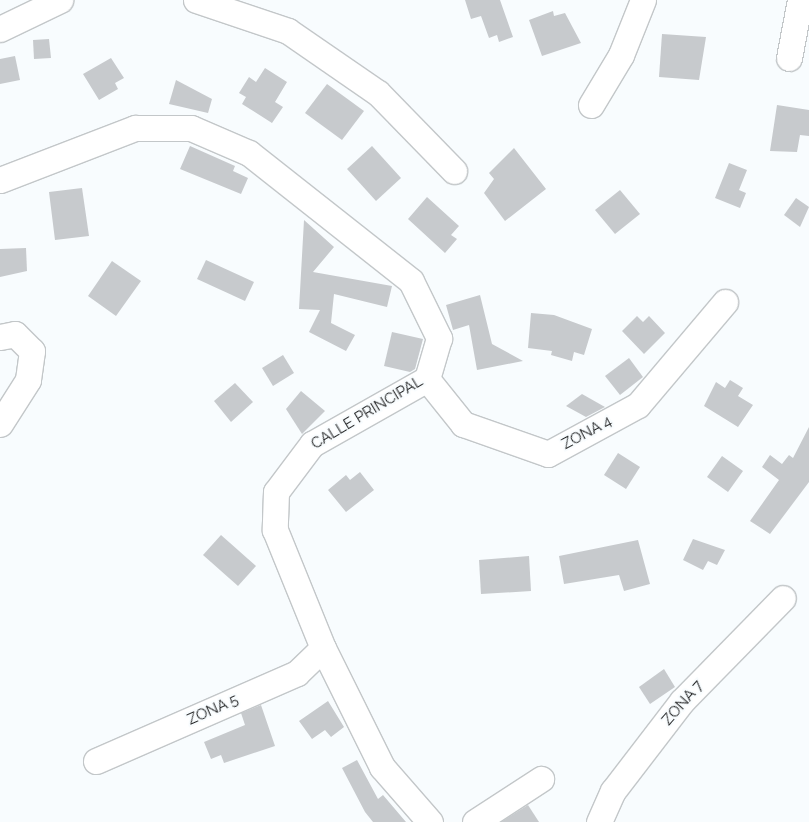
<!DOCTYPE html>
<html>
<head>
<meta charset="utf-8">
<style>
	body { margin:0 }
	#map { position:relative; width:809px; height:822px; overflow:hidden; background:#f8fcfe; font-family:Raleway,sans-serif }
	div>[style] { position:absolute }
	.building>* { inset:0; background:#c7cacd }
	.roads { filter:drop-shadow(1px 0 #c3c7c9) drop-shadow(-1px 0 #c3c7c9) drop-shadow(0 1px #c3c7c9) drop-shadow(0 -1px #c3c7c9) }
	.minor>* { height:25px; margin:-12.5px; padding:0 12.5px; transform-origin:12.5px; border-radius:12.5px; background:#fff }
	span { translate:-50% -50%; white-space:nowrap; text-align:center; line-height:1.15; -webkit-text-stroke:4px #f8fcfe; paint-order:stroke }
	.street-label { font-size:15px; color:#242526 }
</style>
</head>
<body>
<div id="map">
	<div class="building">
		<div style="clip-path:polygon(465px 0,500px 0,513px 37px,499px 42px,497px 35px,489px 38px,481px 16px,471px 19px)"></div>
		<div style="clip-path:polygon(553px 11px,554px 16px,565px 13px,581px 43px,542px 56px,529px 20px)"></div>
		<div style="clip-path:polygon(662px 34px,706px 37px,699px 80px,659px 77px)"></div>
		<div style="clip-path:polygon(49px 39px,51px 58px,34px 59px,33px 40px)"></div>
		<div style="clip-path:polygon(15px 56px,20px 80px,0 84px,0 59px)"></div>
		<div style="clip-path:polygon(111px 58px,124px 78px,115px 83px,118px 89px,99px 100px,83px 74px)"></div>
		<div style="clip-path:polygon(265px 68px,287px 82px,275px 102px,283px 107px,272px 123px,242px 104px,246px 97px,239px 93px,249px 77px,256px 82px)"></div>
		<div style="clip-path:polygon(176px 80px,212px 99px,208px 113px,169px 104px)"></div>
		<div style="clip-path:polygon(327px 84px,364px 111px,342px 140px,305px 113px)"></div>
		<div style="clip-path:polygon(777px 105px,809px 110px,809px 136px,800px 135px,797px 152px,770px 151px)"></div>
		<div style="clip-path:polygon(190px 146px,235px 166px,233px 171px,248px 178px,241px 194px,180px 169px)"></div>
		<div style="clip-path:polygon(372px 146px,401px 178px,376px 201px,347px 169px)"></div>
		<div style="clip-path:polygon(514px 148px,546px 189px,505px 221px,484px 193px,494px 179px,489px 173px)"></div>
		<div style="clip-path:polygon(729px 163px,747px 170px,739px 190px,746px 193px,740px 208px,715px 198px)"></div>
		<div style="clip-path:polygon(82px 188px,89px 236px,55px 240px,49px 192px)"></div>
		<div style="clip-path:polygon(620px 190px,640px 214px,615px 234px,595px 210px)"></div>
		<div style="clip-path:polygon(427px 197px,459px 226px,451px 235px,457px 239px,445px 253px,408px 219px)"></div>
		<div style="clip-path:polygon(796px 198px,809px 207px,800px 227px,784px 215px)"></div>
		<div style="clip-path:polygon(304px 220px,334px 247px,313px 272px,392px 286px,387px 307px,334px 294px,331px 323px,355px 335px,346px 351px,309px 332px,320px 310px,299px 309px)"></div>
		<div style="clip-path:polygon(26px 248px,27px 271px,0 277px,0 249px)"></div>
		<div style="clip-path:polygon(206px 260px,254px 282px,245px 301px,197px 279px)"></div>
		<div style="clip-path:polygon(112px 261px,141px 281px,116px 316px,88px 296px)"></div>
		<div style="clip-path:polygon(480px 295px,492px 344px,523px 361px,477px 370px,469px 325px,453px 330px,446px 305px)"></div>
		<div style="clip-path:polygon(531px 313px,554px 315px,592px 329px,584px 355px,574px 352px,572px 361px,551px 355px,552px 351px,528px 348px)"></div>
		<div style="clip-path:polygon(637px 316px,643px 322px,649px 316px,665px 333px,644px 354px,622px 331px)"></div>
		<div style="clip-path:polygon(392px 332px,423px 339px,415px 369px,410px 372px,384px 366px)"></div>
		<div style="clip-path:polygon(283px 355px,294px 373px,273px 386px,262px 368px)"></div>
		<div style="clip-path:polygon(629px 358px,643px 377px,620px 395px,605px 376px)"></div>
		<div style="clip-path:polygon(730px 380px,743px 388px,738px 396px,753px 405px,738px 427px,704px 406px,716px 382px,725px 388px)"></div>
		<div style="clip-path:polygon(235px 383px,253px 402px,231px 422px,214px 401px)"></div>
		<div style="clip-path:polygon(301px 391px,325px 411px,302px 434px,286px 409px)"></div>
		<div style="clip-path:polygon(582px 394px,605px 407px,586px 417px,566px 406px)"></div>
		<div style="clip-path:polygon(809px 427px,809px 482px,770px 534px,750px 521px,779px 480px,762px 467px,770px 455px,782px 464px,789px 455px,793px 458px)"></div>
		<div style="clip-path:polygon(618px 453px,640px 467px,626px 489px,604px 475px)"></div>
		<div style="clip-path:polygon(722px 456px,743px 471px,728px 492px,707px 477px)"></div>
		<div style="clip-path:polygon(360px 472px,374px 490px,346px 512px,328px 490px,346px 475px,350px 480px)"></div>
		<div style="clip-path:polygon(221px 535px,256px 566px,238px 586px,203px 555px)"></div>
		<div style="clip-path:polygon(693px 539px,725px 550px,717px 565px,708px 561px,703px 570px,683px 560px)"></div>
		<div style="clip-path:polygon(638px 540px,650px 584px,624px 591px,619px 575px,564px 584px,559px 556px)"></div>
		<div style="clip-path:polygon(529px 556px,531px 591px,481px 594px,479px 560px)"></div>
		<div style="clip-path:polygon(664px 669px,675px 687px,650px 704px,639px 687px)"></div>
		<div style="clip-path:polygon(328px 701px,344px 727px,331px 737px,325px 730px,312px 739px,299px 721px)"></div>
		<div style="clip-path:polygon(261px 705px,275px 746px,224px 763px,221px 755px,211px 759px,204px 742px,245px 725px,241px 713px)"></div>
		<div style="clip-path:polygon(357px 760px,378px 799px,383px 795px,406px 822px,373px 822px,365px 812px,342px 768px)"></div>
		<div style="clip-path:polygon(528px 805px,539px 822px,501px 822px)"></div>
	</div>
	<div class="roads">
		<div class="minor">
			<div style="left:196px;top:0;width:97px;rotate:18.6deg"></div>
			<div style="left:288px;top:31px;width:109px;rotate:34.6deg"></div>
			<div style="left:378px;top:93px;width:109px;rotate:45.7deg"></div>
			<div style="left:0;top:29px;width:67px;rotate:-25.8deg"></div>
			<div style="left:789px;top:58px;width:59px;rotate:-79.3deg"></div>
			<div style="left:591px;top:105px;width:58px;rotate:-59deg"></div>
			<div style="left:621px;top:55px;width:59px;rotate:-68.2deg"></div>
			<div style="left:0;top:180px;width:145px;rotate:-21.1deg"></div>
			<div style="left:135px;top:128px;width:56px"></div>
			<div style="left:191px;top:128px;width:63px;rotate:23.3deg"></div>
			<div style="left:249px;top:153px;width:206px;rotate:38.3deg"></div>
			<div style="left:411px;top:281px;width:64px;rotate:63.8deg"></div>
			<div style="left:439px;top:338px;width:43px;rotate:106.3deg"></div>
			<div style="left:427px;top:379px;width:132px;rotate:150.5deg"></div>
			<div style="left:312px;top:444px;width:60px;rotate:126.9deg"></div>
			<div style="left:276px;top:492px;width:38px;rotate:92deg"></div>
			<div style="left:275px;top:530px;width:127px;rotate:67.9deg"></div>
			<div style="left:323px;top:648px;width:133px;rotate:63.6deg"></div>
			<div style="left:382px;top:767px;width:73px;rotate:48.9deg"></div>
			<div style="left:0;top:337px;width:15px;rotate:-11deg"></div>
			<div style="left:15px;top:334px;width:24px;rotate:45deg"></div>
			<div style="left:32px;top:351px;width:29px;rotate:98deg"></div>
			<div style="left:28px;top:380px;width:52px;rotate:122.5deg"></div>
			<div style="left:427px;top:379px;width:58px;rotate:51.3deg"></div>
			<div style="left:463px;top:424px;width:90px;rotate:19.4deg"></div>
			<div style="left:548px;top:454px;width:102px;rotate:-28.6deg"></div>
			<div style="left:638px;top:405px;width:135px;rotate:-49.8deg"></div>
			<div style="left:96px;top:761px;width:219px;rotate:-23.6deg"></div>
			<div style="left:297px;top:673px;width:36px;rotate:-44deg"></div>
			<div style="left:475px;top:822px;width:79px;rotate:-33.1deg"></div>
			<div style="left:599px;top:822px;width:34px;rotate:-66deg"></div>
			<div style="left:613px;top:791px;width:113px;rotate:-52.5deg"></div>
			<div style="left:682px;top:701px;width:144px;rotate:-45.6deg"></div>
		</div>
	</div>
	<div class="street-label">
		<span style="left:367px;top:413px;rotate:-31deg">CALLE PRINCIPAL</span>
		<span style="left:587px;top:433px;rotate:-28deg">ZONA 4</span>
		<span style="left:683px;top:703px;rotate:-49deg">ZONA 7</span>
		<span style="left:213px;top:710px;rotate:-24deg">ZONA 5</span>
	</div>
</div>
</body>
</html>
